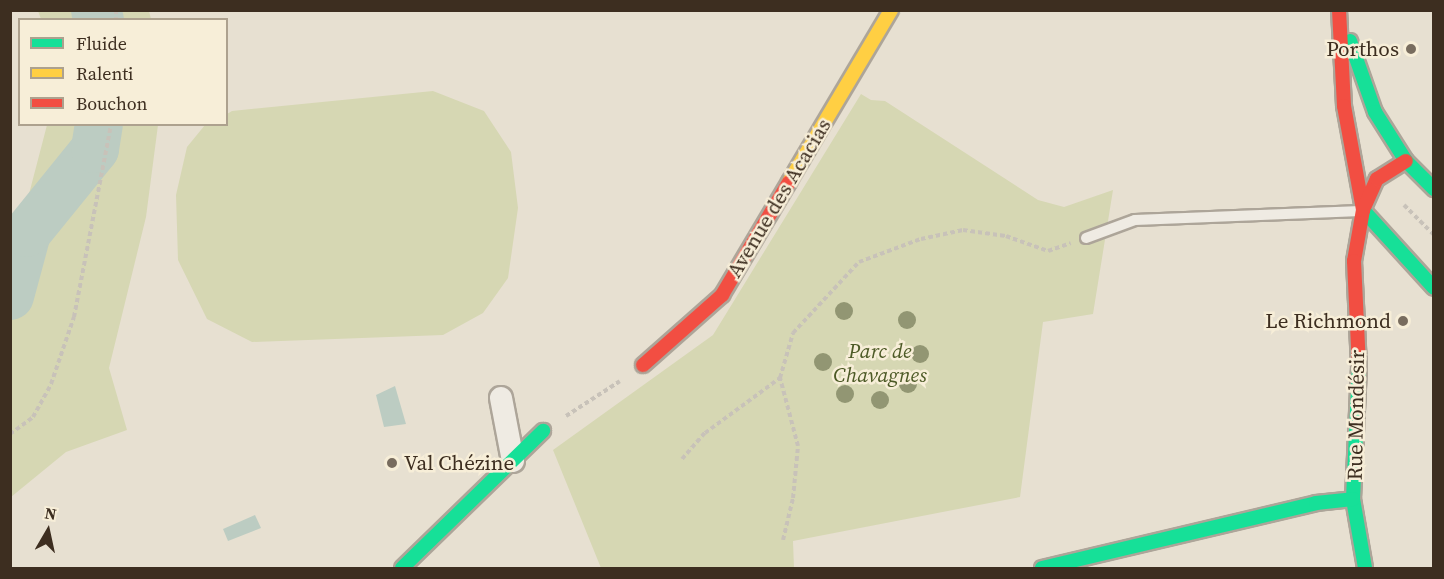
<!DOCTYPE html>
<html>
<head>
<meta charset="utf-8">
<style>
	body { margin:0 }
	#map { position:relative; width:1444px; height:579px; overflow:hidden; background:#e7e0d1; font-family:"Source Serif 4",serif }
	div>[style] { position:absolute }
	.green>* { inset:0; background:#d6d7b3 }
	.water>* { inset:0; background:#bcccc2 }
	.river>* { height:48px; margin:-24px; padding:0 24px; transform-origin:24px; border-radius:24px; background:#bcccc2 }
	.path>* { height:4px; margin-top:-2px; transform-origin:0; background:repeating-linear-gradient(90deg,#c8c2b9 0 4.5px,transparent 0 7.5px) }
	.roads { filter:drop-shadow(2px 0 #ada599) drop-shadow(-2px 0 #ada599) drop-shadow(0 2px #ada599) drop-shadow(0 -2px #ada599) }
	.lane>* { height:10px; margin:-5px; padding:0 5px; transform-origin:5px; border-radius:5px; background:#efebe3 }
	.street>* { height:22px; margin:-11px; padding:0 11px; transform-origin:11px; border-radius:11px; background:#efebe3 }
	.fast>* { height:14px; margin:-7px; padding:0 7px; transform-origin:7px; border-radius:7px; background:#16e098 }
	.slow>* { height:14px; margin:-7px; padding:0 7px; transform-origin:7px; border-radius:7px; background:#ffcf43 }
	.jam>* { height:14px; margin:-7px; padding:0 7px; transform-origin:7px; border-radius:7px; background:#f24e42 }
	.trees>* { width:18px; height:18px; margin:-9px; border-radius:50%; background:#929673 }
	.dots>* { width:16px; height:16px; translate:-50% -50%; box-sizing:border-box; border:3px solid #f7eed8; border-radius:50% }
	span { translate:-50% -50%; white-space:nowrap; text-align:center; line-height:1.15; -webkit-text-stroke:5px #f7eed8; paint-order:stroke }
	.poi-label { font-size:21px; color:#3d2e20 }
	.right { translate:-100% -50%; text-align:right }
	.left { translate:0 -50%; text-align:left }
	.street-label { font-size:21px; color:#3d2e20 }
	.park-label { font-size:21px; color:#4d5a26; font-style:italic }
	.frame { position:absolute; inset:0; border:12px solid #3d2e20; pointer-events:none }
	.legend { position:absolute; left:18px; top:18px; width:210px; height:108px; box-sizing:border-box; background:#f7eed8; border:2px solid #ada18e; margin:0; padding:8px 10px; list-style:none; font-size:18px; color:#3d2e20 }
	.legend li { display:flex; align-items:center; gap:12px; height:30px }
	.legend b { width:30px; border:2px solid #ada18e }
	.north { position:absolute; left:18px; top:501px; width:60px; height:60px; -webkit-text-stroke:4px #f7eed8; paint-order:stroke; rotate:9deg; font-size:16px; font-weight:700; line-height:24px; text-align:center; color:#3d2e20 }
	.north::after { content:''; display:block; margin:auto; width:21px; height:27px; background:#3d2e20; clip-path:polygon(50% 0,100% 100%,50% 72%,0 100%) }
</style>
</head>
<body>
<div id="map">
	<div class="green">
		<div style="clip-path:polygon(38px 11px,149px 11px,151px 19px,41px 19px)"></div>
		<div style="clip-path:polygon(433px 91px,484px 111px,511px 152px,518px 208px,508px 278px,483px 313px,443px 335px,252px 342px,207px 319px,178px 260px,176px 195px,187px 147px,205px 125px,226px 124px,227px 114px,232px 111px)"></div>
		<div style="clip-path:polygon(861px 94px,871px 100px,885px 101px,1038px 200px,1064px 207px,1113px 190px,1093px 314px,1043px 322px,1020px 497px,793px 541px,794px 568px,601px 568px,553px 450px,713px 335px)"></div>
		<div style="clip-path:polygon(47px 125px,158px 125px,146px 217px,109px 368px,127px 430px,66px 452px,11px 497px,11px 263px)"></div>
	</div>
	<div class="water">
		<div style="clip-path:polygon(395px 386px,406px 424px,384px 427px,376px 395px)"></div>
		<div style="clip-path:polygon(255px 515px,261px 528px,228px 541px,223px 529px)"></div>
	</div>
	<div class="river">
		<div style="left:95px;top:10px;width:11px;rotate:63deg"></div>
		<div style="left:10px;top:296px;width:65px;rotate:-74.9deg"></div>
		<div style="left:27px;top:233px;width:108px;rotate:-51deg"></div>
		<div style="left:95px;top:149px;width:25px;rotate:-81deg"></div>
	</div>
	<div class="path">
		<div style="left:116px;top:10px;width:10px;rotate:90deg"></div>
		<div style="left:1404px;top:205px;width:42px;rotate:45deg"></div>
		<div style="left:566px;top:416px;width:64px;rotate:-32.9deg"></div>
		<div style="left:10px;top:434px;width:29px;rotate:-36deg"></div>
		<div style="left:33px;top:417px;width:38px;rotate:-61deg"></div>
		<div style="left:51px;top:384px;width:71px;rotate:-71.1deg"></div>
		<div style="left:74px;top:317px;width:197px;rotate:-79.1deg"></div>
		<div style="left:682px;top:459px;width:35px;rotate:-49deg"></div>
		<div style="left:705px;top:433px;width:93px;rotate:-36.3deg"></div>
		<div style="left:783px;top:540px;width:43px;rotate:-76.6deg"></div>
		<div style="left:793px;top:498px;width:52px;rotate:-84.5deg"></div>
		<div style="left:798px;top:446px;width:70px;rotate:-104.8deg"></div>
		<div style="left:780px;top:378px;width:47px;rotate:-73.9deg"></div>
		<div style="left:793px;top:333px;width:97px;rotate:-47.1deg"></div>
		<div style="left:859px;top:262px;width:66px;rotate:-20.4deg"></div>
		<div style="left:921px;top:239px;width:43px;rotate:-12.1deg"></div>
		<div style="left:963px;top:230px;width:43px;rotate:7.9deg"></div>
		<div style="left:1006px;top:236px;width:45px;rotate:19.7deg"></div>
		<div style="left:1048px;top:251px;width:24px;rotate:-19deg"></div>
	</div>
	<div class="roads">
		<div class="lane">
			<div style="left:1086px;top:238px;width:52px;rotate:-20.2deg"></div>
			<div style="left:1135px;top:220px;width:226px;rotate:-2.3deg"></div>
		</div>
		<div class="street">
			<div style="left:501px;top:398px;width:64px;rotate:79.2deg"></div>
		</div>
		<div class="fast">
			<div style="left:1350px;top:41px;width:75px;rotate:70.6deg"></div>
			<div style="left:1375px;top:112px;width:58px;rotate:57.7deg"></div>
			<div style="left:1406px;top:161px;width:40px;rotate:45deg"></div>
			<div style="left:1363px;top:210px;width:105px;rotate:47.7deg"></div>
			<div style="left:1359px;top:367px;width:132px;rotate:92.6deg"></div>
			<div style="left:1353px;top:499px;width:70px;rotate:80.1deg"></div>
			<div style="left:402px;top:568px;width:197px;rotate:-44.2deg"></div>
			<div style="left:1042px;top:568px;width:282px;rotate:-13.3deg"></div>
			<div style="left:1316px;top:503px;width:37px;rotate:-6deg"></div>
		</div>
		<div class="slow">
			<div style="left:789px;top:182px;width:200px;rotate:-59.3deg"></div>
		</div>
		<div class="jam">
			<div style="left:1339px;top:10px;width:96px;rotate:87deg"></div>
			<div style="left:1344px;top:106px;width:106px;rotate:79.6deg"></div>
			<div style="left:1363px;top:210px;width:52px;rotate:100deg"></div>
			<div style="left:1354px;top:261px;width:106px;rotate:87.3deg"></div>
			<div style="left:1363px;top:210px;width:34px;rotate:-66deg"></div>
			<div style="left:1377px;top:179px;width:34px;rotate:-32deg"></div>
			<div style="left:643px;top:365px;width:106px;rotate:-41.5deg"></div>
			<div style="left:722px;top:295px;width:131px;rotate:-59.3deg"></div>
		</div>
	</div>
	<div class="trees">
		<div style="left:844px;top:311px"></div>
		<div style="left:907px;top:320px"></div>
		<div style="left:920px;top:354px"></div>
		<div style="left:823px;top:362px"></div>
		<div style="left:908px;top:384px"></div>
		<div style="left:845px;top:394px"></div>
		<div style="left:880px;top:400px"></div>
	</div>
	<div class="dots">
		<div style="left:1411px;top:49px;background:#786c5e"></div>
		<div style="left:1403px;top:321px;background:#786c5e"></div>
		<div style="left:392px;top:463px;background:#786c5e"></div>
	</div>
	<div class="poi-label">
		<span class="right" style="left:1399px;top:49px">Porthos</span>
		<span class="right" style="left:1391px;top:321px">Le Richmond</span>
		<span class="left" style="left:404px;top:463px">Val Chézine</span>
	</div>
	<div class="street-label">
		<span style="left:779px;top:198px;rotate:-59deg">Avenue des Acacias</span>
		<span style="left:1356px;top:415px;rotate:-89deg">Rue Mondésir</span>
	</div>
	<div class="park-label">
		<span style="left:880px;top:363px">Parc de<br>Chavagnes</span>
	</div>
	<div class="frame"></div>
	<ul class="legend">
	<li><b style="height:8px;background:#16e098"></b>Fluide</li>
	<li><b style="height:8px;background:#ffcf43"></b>Ralenti</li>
	<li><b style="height:8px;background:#f24e42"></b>Bouchon</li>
	</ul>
	<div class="north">N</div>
</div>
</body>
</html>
